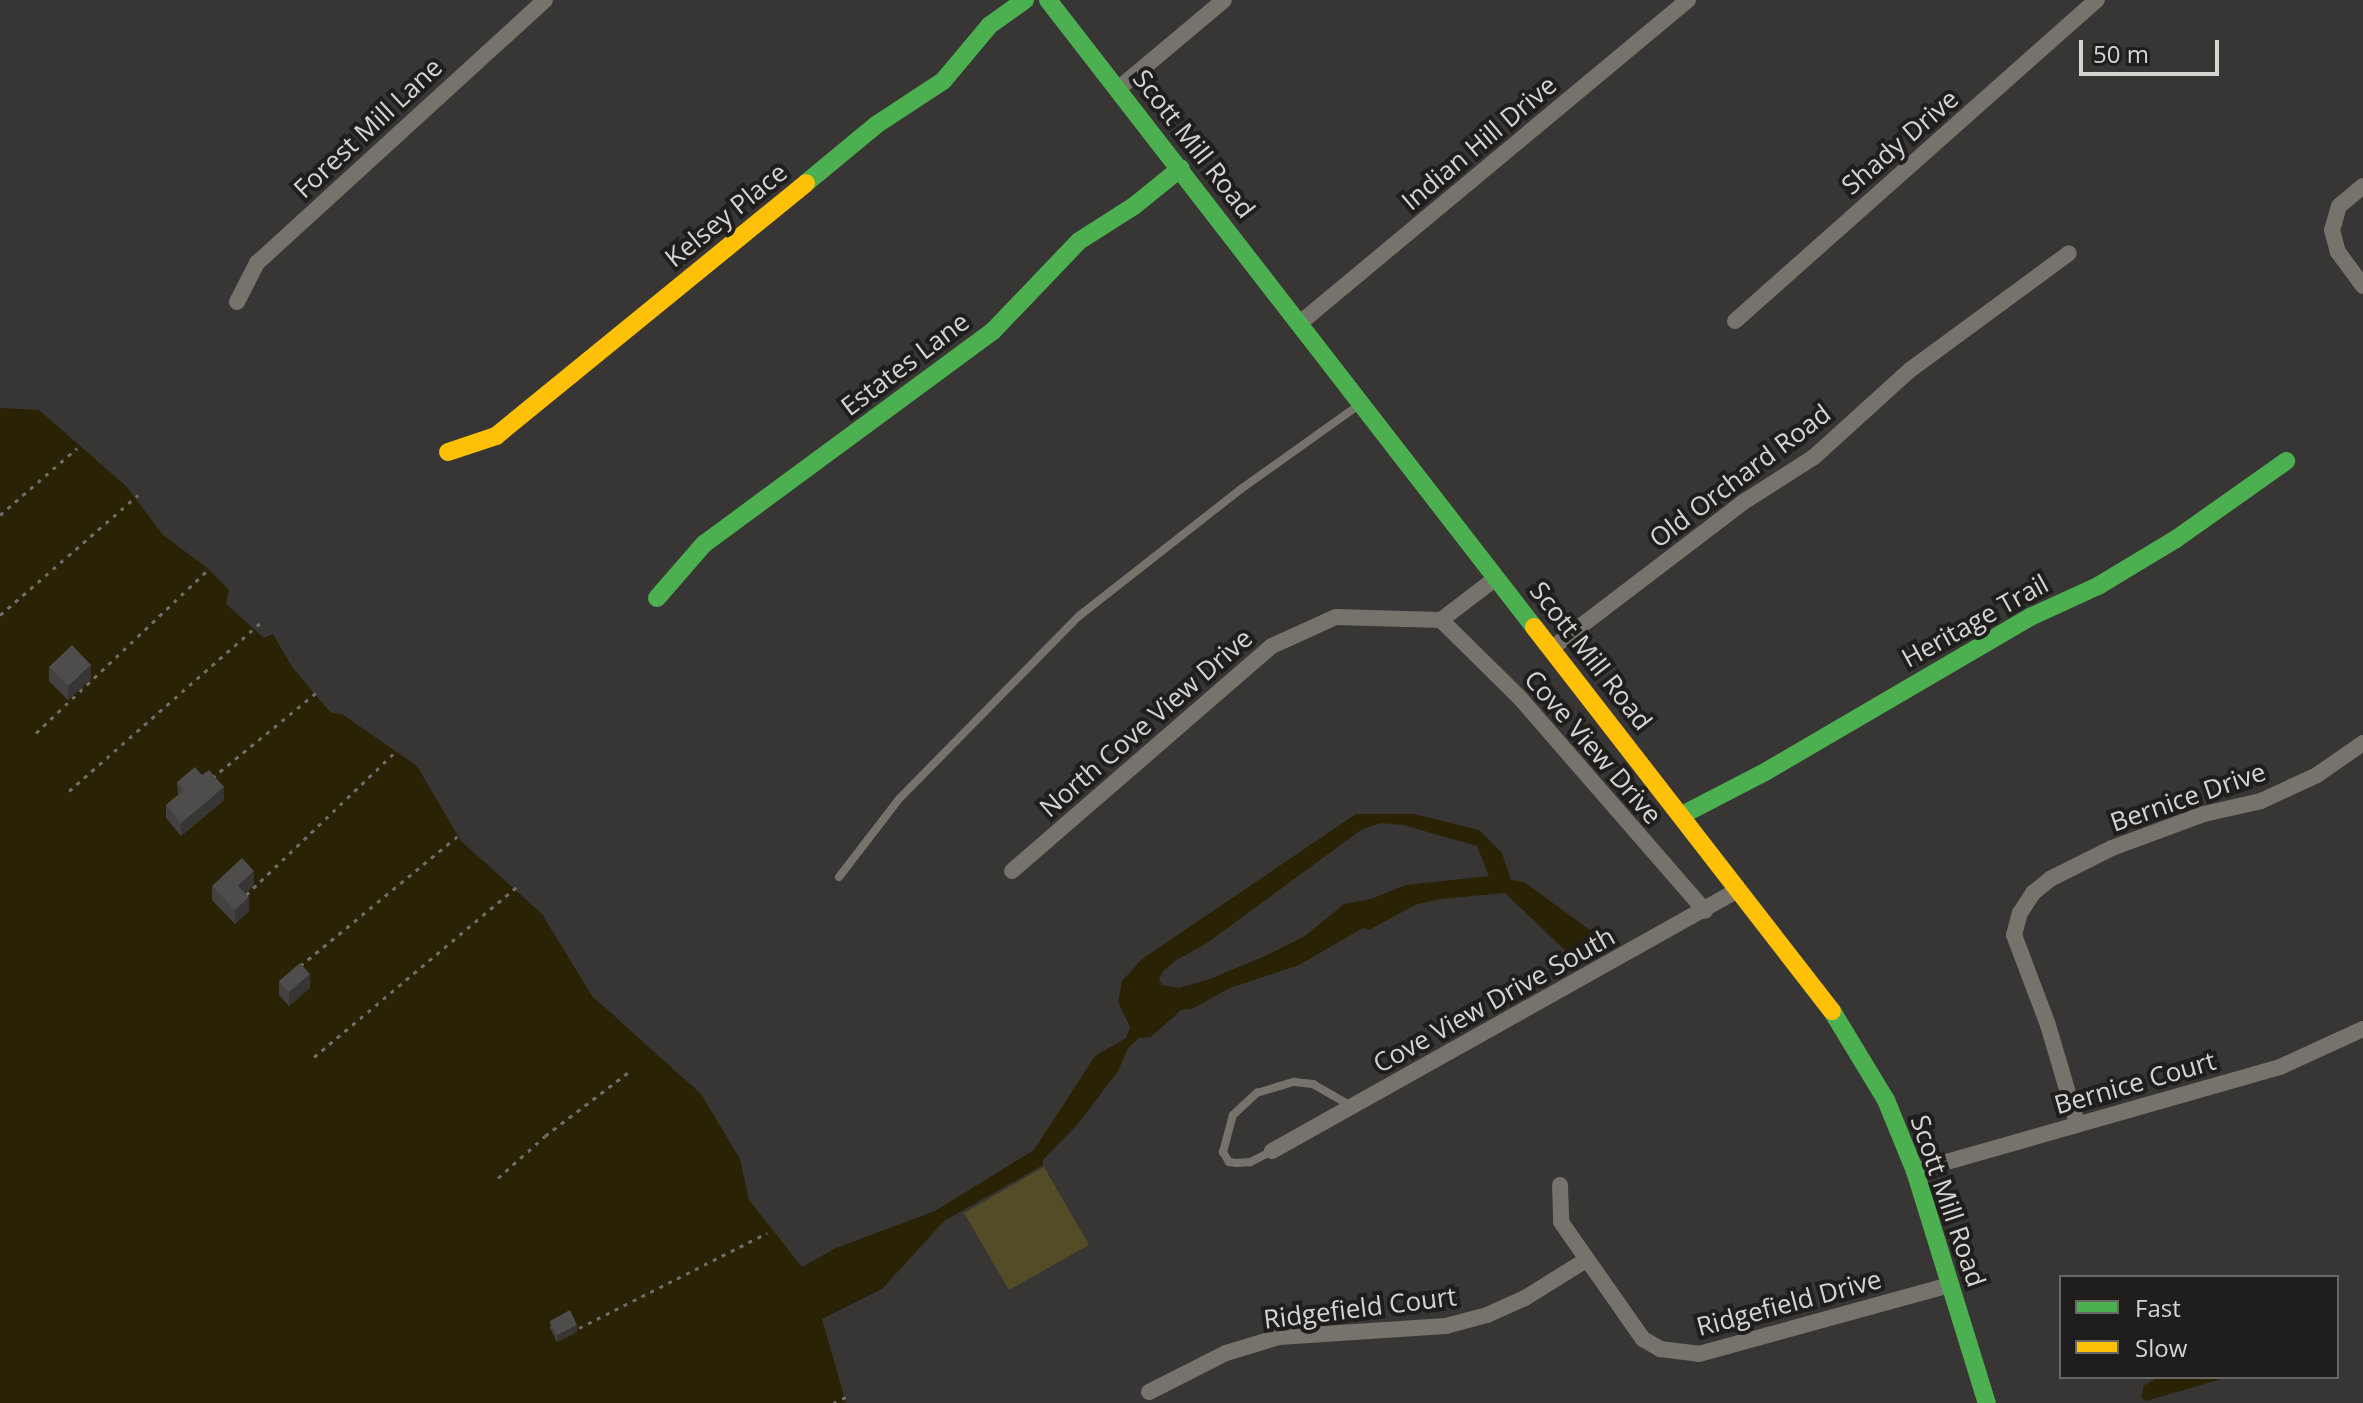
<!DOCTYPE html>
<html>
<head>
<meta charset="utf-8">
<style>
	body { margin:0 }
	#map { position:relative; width:2363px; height:1403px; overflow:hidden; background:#373634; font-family:"Open Sans",sans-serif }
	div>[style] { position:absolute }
	.green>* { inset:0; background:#544c26 }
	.water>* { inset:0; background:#292205 }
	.path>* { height:3px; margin-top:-1.5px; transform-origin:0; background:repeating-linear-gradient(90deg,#6e6d68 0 4px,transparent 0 10px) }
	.lane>* { height:8px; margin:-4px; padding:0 4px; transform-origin:4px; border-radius:4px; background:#75736b }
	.street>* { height:16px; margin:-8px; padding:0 8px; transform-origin:8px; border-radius:8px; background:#75736b }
	.fast>* { height:18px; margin:-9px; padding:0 9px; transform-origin:9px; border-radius:9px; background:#4caf50 }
	.slow>* { height:18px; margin:-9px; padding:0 9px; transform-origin:9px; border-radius:9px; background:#ffc107 }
	.wall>* { inset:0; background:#434240 }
	.shaded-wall>* { inset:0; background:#373634 }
	.building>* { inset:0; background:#4e4d4b }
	span { translate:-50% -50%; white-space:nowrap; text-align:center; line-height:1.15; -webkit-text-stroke:8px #1f1e1d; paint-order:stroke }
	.street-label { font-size:26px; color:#d4d4d1 }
	.legend { position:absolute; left:2059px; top:1275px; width:280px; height:104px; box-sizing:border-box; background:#1f1e1d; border:2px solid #676765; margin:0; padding:10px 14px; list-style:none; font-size:24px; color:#d4d4d1 }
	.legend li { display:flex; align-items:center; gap:16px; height:40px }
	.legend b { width:40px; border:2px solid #676765 }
	.scale { position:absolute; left:2079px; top:40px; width:140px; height:36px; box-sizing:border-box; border:4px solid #d4d4d1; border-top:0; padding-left:10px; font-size:24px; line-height:28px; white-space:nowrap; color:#d4d4d1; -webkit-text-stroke:6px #1f1e1d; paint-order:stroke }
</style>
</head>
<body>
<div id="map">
	<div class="green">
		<div style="clip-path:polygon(1044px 1167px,1089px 1245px,1009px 1290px,964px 1213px)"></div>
	</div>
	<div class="water">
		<div style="clip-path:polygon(evenodd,0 408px,39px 410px,126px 486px,163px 535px,206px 567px,229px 590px,226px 604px,264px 638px,273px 634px,292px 667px,331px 713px,342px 714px,417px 766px,461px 841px,542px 914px,592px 996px,701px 1094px,740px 1159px,749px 1200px,802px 1267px,836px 1248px,935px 1211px,1034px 1150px,1095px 1056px,1126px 1038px,1130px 1027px,1118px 1002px,1122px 981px,1142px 959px,1356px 814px,1414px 814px,1479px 830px,1502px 853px,1511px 880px,1524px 882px,1605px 941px,1572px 957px,1505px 893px,1441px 899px,1417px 904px,1369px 930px,1363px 928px,1299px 965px,1230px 988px,1192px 1009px,1181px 1010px,1151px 1037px,1139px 1038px,1128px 1048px,1118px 1071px,1078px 1124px,1043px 1160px,1043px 1165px,944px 1221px,882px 1289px,822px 1319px,846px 1403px,0 1403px,0 408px,1380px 823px,1403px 825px,1477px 846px,1489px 876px,1406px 885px,1371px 899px,1344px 904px,1305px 936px,1265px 956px,1210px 979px,1179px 988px,1162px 985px,1159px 979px,1163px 971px,1175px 961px,1207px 943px,1361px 830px,1380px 823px)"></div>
		<div style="clip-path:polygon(2159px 1377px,2228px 1377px,2146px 1401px,2142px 1398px,2143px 1386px)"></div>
	</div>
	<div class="path">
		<div style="left:0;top:515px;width:102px;rotate:-41deg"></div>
		<div style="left:0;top:615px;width:183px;rotate:-41deg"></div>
		<div style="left:36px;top:733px;width:238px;rotate:-43.5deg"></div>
		<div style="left:212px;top:778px;width:136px;rotate:-39.3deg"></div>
		<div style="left:69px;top:791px;width:254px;rotate:-41.3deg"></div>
		<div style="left:246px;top:895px;width:209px;rotate:-43.8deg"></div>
		<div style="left:300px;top:966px;width:207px;rotate:-39.5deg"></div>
		<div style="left:314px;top:1057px;width:266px;rotate:-40deg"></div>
		<div style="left:498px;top:1178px;width:63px;rotate:-41.8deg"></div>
		<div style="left:545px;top:1136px;width:107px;rotate:-37.4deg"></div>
		<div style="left:579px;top:1328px;width:211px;rotate:-26.8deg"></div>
		<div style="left:833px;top:1403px;width:17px;rotate:-25deg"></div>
	</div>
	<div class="lane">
		<div style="left:839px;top:877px;width:98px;rotate:-52.4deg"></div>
		<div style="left:899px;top:799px;width:257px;rotate:-45.5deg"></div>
		<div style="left:1079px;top:616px;width:206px;rotate:-38.1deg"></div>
		<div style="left:1241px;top:489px;width:146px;rotate:-35.5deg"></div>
		<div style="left:1272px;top:1151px;width:25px;rotate:153deg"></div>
		<div style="left:1250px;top:1162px;width:13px;rotate:176deg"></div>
		<div style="left:1237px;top:1163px;width:8px;rotate:-173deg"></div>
		<div style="left:1229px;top:1162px;width:12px;rotate:-121deg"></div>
		<div style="left:1223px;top:1152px;width:38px;rotate:-75deg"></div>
		<div style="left:1233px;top:1115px;width:33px;rotate:-43deg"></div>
		<div style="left:1257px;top:1093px;width:39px;rotate:-17deg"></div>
		<div style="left:1294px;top:1082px;width:19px;rotate:6deg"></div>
		<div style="left:1313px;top:1084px;width:44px;rotate:30.1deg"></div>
	</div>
	<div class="street">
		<div style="left:1118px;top:89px;width:138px;rotate:-40deg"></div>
		<div style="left:2363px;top:186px;width:31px;rotate:140deg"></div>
		<div style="left:2339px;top:206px;width:25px;rotate:106deg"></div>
		<div style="left:2332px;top:230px;width:23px;rotate:75deg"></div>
		<div style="left:2338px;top:252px;width:42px;rotate:53.7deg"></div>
		<div style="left:237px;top:302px;width:44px;rotate:-62.9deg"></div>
		<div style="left:257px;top:263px;width:390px;rotate:-42.4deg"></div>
		<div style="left:1735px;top:321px;width:484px;rotate:-41.6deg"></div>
		<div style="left:1300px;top:323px;width:505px;rotate:-39.78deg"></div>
		<div style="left:1441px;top:620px;width:111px;rotate:44.6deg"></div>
		<div style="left:1520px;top:698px;width:282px;rotate:49deg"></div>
		<div style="left:1552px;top:648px;width:239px;rotate:-37.3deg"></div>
		<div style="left:1742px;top:503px;width:85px;rotate:-32.6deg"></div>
		<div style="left:1814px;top:457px;width:130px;rotate:-42.2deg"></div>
		<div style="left:1910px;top:370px;width:197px;rotate:-36.3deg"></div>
		<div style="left:1012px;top:871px;width:344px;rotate:-40.9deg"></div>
		<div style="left:1272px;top:646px;width:70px;rotate:-24.4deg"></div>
		<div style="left:1336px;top:617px;width:105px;rotate:1.6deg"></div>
		<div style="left:1441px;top:620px;width:69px;rotate:-37.4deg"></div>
		<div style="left:2077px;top:1123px;width:102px;rotate:-106.5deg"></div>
		<div style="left:2048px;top:1025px;width:96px;rotate:-110.7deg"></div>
		<div style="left:2014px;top:935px;width:23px;rotate:-75deg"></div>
		<div style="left:2020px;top:913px;width:24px;rotate:-57deg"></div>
		<div style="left:2033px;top:893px;width:22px;rotate:-39deg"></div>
		<div style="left:2050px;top:879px;width:69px;rotate:-26.6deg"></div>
		<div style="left:2112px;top:848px;width:98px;rotate:-20.3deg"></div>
		<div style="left:2204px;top:814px;width:58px;rotate:-12.8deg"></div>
		<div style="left:2261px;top:801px;width:62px;rotate:-24.9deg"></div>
		<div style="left:2317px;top:775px;width:56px;rotate:-34.8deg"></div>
		<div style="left:1272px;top:1151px;width:534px;rotate:-29.25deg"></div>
		<div style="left:1915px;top:1171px;width:380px;rotate:-15.9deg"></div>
		<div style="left:2280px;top:1067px;width:91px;rotate:-24.6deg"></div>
		<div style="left:1560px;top:1185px;width:37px;rotate:88deg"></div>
		<div style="left:1561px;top:1222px;width:143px;rotate:55deg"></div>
		<div style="left:1643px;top:1339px;width:20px;rotate:30deg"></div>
		<div style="left:1660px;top:1349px;width:39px;rotate:7deg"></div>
		<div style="left:1699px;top:1354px;width:260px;rotate:-15.4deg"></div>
		<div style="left:1149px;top:1392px;width:86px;rotate:-26.9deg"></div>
		<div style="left:1226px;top:1353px;width:55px;rotate:-16.8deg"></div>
		<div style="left:1279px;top:1337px;width:167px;rotate:-3.8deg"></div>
		<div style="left:1446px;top:1326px;width:42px;rotate:-15deg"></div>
		<div style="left:1487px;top:1315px;width:42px;rotate:-24.1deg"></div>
		<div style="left:1525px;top:1298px;width:72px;rotate:-31.9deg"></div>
	</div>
	<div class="fast">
		<div style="left:1048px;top:0;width:793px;rotate:52.22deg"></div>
		<div style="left:806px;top:183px;width:91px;rotate:-39.6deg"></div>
		<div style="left:876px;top:125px;width:80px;rotate:-33.3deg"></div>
		<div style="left:943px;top:81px;width:73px;rotate:-50deg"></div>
		<div style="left:990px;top:25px;width:43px;rotate:-35.5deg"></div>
		<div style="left:657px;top:598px;width:72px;rotate:-49deg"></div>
		<div style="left:704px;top:544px;width:359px;rotate:-36.4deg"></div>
		<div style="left:993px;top:331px;width:124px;rotate:-46.3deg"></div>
		<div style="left:1079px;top:241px;width:65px;rotate:-32.5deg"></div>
		<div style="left:1134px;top:206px;width:60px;rotate:-39deg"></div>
		<div style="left:1682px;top:815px;width:93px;rotate:-27.4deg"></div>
		<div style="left:1765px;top:772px;width:307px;rotate:-30.3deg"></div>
		<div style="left:2030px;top:617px;width:75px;rotate:-24.5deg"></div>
		<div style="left:2098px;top:586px;width:91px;rotate:-31.1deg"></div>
		<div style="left:2176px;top:539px;width:135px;rotate:-35.3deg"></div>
		<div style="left:1832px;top:1011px;width:104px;rotate:58.8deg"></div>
		<div style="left:1886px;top:1100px;width:77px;rotate:67.8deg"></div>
		<div style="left:1915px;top:1171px;width:243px;rotate:72.8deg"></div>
	</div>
	<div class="slow">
		<div style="left:448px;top:452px;width:51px;rotate:-18.4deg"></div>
		<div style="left:496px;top:436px;width:400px;rotate:-39.2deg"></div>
		<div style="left:1534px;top:627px;width:486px;rotate:52.2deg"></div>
	</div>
	<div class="wall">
		<div style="clip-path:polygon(49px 667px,91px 679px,68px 700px,49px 681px)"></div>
		<div style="clip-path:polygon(177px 782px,224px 800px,181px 836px,166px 818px,166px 805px,178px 795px)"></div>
		<div style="clip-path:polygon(254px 885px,245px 894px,249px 911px,235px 924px,212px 900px,212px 886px)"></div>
		<div style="clip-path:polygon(279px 981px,310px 988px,289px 1006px,279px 995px)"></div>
		<div style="clip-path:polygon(550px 1321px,577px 1332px,557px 1342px,550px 1328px)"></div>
	</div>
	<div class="shaded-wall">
		<div style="clip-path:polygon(91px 665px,91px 679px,68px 700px,68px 686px)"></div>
		<div style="clip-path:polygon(224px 787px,224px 800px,181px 836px,181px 823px)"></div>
		<div style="clip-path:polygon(254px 871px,254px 885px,238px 900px,238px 886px)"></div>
		<div style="clip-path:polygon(249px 897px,249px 911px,235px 924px,235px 910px)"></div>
		<div style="clip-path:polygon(310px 974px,310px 988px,289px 1006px,289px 992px)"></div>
		<div style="clip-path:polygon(577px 1325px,577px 1332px,557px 1342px,557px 1335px)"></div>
	</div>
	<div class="building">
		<div style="clip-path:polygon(72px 645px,91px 665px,68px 686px,49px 667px)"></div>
		<div style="clip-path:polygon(195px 767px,202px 775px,209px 770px,224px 787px,181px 823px,166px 805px,184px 790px,177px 782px)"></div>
		<div style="clip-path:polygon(242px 858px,254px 871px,238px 886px,249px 897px,235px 910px,212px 886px)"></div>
		<div style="clip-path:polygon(300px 963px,310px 974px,289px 992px,279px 981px)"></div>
		<div style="clip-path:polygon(570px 1310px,577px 1325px,557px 1335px,550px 1321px)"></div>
	</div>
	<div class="street-label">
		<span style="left:368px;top:128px;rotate:-43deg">Forest Mill Lane</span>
		<span style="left:1900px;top:142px;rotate:-41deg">Shady Drive</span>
		<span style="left:1479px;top:143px;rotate:-40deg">Indian Hill Drive</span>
		<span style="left:1194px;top:144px;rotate:52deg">Scott Mill Road</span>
		<span style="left:726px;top:215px;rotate:-39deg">Kelsey Place</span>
		<span style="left:905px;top:364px;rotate:-37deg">Estates Lane</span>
		<span style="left:1740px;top:476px;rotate:-37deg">Old Orchard Road</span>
		<span style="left:1975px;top:621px;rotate:-29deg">Heritage Trail</span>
		<span style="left:1591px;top:656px;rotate:52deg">Scott Mill Road</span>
		<span style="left:1146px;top:723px;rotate:-41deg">North Cove View Drive</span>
		<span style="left:1593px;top:747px;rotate:49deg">Cove View Drive</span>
		<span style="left:2188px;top:797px;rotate:-19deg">Bernice Drive</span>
		<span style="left:1494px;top:1000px;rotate:-29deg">Cove View Drive South</span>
		<span style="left:2135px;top:1083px;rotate:-16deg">Bernice Court</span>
		<span style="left:1948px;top:1201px;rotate:71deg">Scott Mill Road</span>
		<span style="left:1789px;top:1303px;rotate:-15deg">Ridgefield Drive</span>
		<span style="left:1360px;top:1308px;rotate:-7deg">Ridgefield Court</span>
	</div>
	<ul class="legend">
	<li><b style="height:10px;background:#4caf50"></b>Fast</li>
	<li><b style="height:10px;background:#ffc107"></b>Slow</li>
	</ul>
	<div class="scale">50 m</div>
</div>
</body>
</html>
